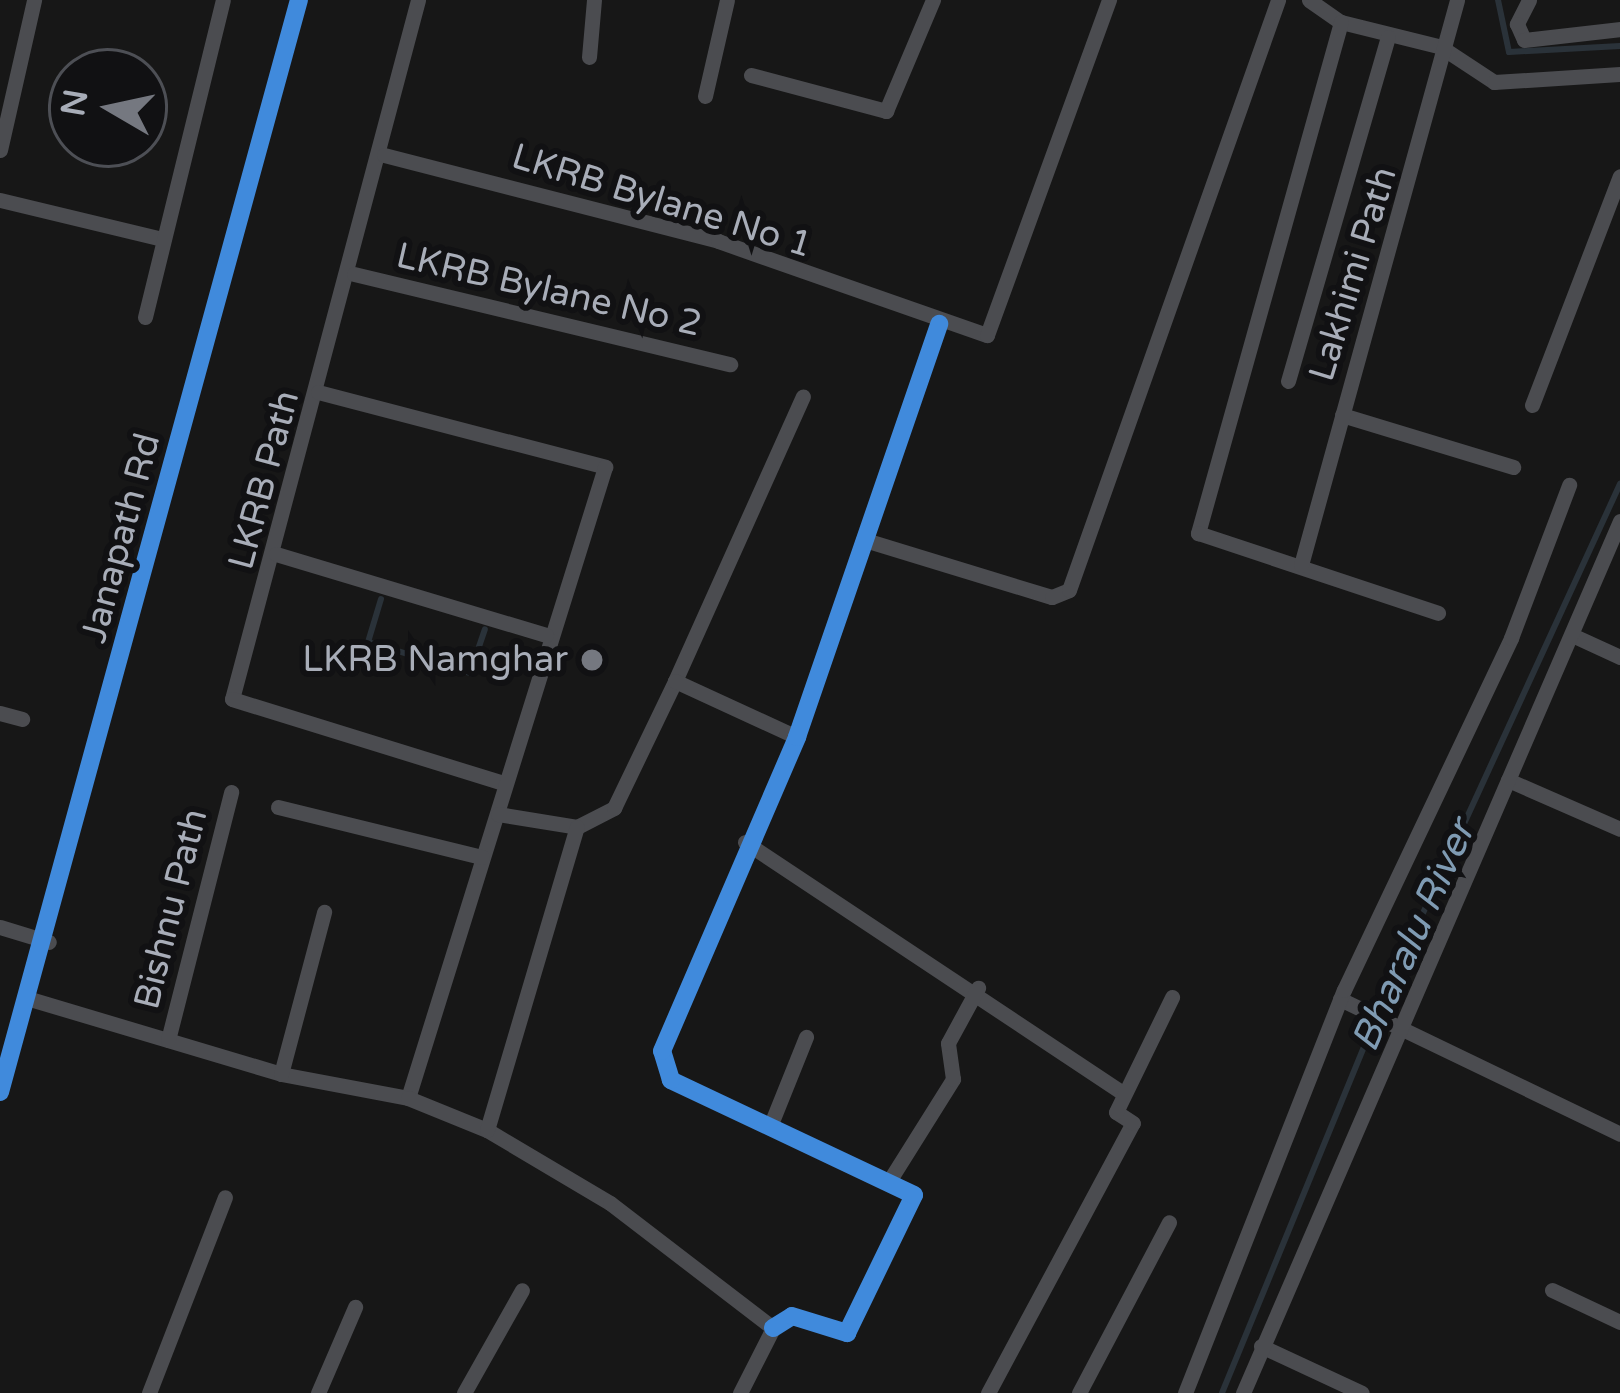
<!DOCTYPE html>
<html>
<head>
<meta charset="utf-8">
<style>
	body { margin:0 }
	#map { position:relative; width:1620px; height:1393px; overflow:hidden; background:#171717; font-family:"Varela Round",sans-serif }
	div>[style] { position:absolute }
	.stream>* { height:6px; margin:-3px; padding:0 3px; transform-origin:3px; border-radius:3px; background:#2a3239 }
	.street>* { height:15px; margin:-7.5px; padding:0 7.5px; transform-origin:7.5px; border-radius:7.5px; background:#4b4c50 }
	.cycleway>* { height:18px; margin:-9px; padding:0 9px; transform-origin:9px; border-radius:9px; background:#408adc }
	.dots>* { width:33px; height:33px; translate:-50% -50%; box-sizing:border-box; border:6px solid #111113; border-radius:50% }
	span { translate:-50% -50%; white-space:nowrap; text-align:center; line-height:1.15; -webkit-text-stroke:12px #111113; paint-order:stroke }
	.street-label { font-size:36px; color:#a8adb8 }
	.poi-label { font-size:36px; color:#a8adb8 }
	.right { translate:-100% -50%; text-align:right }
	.water-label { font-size:39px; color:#7f9bb3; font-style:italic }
	.north { position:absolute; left:48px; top:48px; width:120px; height:120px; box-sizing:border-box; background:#111113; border:3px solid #4d4f55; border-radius:50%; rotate:279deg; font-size:33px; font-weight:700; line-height:48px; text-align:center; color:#a8adb8 }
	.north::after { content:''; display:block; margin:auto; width:42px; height:54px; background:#757880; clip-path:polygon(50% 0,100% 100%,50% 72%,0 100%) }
</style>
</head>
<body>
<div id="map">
	<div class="stream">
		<div style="left:1498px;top:0;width:53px;rotate:78.1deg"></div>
		<div style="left:1509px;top:52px;width:111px;rotate:-3.1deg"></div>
		<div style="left:381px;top:599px;width:45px;rotate:106.8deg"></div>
		<div style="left:368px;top:642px;width:107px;rotate:16.9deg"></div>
		<div style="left:470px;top:673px;width:46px;rotate:-71.2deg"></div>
		<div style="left:1222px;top:1393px;width:427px;rotate:-67.7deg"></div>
		<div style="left:1384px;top:998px;width:566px;rotate:-65.34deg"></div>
	</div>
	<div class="street">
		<div style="left:418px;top:0;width:723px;rotate:104.9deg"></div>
		<div style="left:232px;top:699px;width:284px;rotate:17.2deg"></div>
		<div style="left:1309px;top:0;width:39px;rotate:35deg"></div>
		<div style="left:1341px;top:22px;width:104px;rotate:13.9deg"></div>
		<div style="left:1529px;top:0;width:27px;rotate:117deg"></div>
		<div style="left:1517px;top:24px;width:17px;rotate:66deg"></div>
		<div style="left:1524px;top:40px;width:97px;rotate:-6.5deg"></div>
		<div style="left:1341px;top:22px;width:531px;rotate:105.63deg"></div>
		<div style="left:1198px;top:533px;width:253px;rotate:18.4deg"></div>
		<div style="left:1444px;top:49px;width:60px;rotate:33.4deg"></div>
		<div style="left:1494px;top:82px;width:126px;rotate:-3.6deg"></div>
		<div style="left:589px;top:57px;width:57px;rotate:-85deg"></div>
		<div style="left:751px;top:75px;width:140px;rotate:14.9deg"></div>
		<div style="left:886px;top:111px;width:121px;rotate:-67.1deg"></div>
		<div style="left:705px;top:96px;width:98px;rotate:-77.1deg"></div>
		<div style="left:0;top:150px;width:154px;rotate:-77.2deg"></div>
		<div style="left:384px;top:155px;width:345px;rotate:14.4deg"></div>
		<div style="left:718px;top:241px;width:285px;rotate:19.3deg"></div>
		<div style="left:987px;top:335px;width:357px;rotate:-70deg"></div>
		<div style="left:0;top:200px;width:168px;rotate:13.5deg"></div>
		<div style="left:354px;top:274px;width:387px;rotate:13.5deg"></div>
		<div style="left:145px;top:317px;width:326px;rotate:-76.2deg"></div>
		<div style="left:1288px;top:381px;width:358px;rotate:-73.8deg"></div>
		<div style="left:318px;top:392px;width:297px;rotate:14.6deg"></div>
		<div style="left:605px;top:467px;width:661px;rotate:107.34deg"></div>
		<div style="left:1532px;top:405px;width:245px;rotate:-69deg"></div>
		<div style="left:1342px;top:415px;width:179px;rotate:16.9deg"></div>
		<div style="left:865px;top:540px;width:195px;rotate:17deg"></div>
		<div style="left:1052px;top:597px;width:18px;rotate:-22deg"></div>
		<div style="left:1069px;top:590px;width:626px;rotate:-70.49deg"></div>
		<div style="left:276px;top:554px;width:282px;rotate:16.7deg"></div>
		<div style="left:1301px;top:565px;width:586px;rotate:-74.56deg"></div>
		<div style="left:1572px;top:635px;width:53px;rotate:24.6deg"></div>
		<div style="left:675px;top:681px;width:312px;rotate:-65.8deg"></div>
		<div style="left:0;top:713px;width:23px;rotate:15deg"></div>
		<div style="left:1508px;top:780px;width:122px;rotate:23.6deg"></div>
		<div style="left:278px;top:807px;width:210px;rotate:13.8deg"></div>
		<div style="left:498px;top:814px;width:80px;rotate:9.3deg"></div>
		<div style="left:577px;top:827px;width:42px;rotate:-27.2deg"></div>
		<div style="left:614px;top:808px;width:141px;rotate:-64.3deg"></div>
		<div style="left:675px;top:681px;width:134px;rotate:24.7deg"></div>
		<div style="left:745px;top:842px;width:454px;rotate:33.6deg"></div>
		<div style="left:0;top:927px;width:51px;rotate:17deg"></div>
		<div style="left:30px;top:999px;width:262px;rotate:16.6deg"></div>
		<div style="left:281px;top:1074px;width:129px;rotate:10.7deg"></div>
		<div style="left:408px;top:1098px;width:85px;rotate:22.1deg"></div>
		<div style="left:487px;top:1130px;width:143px;rotate:30.7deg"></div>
		<div style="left:610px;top:1203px;width:205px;rotate:37.5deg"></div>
		<div style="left:773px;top:1328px;width:73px;rotate:116.9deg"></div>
		<div style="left:1340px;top:999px;width:311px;rotate:25.7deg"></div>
		<div style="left:168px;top:1040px;width:256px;rotate:-75.7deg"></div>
		<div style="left:281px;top:1074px;width:168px;rotate:-75.1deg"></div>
		<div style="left:0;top:1092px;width:1132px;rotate:-74.69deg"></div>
		<div style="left:771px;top:1124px;width:94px;rotate:-68.1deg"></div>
		<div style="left:487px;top:1130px;width:316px;rotate:-73.5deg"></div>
		<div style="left:891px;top:1178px;width:117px;rotate:-57.9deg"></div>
		<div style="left:953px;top:1079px;width:36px;rotate:-98deg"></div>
		<div style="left:948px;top:1043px;width:63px;rotate:-61.4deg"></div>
		<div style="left:1552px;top:1290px;width:75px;rotate:25.2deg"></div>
		<div style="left:773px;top:1328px;width:22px;rotate:-32deg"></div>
		<div style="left:792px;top:1316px;width:58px;rotate:17.2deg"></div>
		<div style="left:847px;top:1333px;width:153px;rotate:-64.1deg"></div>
		<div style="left:914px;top:1195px;width:269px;rotate:-154.7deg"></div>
		<div style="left:671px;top:1080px;width:30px;rotate:-107deg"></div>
		<div style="left:662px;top:1051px;width:342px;rotate:-66.7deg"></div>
		<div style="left:797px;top:737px;width:437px;rotate:-71deg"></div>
		<div style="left:1261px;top:1346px;width:111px;rotate:25deg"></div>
		<div style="left:149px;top:1393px;width:210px;rotate:-68.8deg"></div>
		<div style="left:318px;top:1393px;width:94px;rotate:-66.7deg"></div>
		<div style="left:464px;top:1393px;width:118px;rotate:-60.6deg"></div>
		<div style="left:988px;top:1393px;width:306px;rotate:-61.8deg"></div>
		<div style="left:1133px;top:1123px;width:20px;rotate:-147deg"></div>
		<div style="left:1116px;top:1112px;width:128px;rotate:-64deg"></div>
		<div style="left:1079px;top:1393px;width:193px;rotate:-62.2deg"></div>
		<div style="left:1185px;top:1393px;width:433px;rotate:-68.5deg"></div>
		<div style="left:1344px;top:990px;width:390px;rotate:-64.6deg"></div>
		<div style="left:1511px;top:638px;width:164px;rotate:-69.2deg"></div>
		<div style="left:1243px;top:1393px;width:950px;rotate:-66.62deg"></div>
	</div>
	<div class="cycleway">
		<div style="left:0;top:1092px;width:1132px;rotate:-74.69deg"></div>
		<div style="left:773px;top:1328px;width:22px;rotate:-32deg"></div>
		<div style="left:792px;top:1316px;width:58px;rotate:17.2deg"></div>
		<div style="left:847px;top:1333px;width:153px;rotate:-64.1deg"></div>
		<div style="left:914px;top:1195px;width:269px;rotate:-154.7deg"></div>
		<div style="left:671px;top:1080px;width:30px;rotate:-107deg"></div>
		<div style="left:662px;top:1051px;width:342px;rotate:-66.7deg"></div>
		<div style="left:797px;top:737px;width:437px;rotate:-71deg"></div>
	</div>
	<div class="dots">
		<div style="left:592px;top:660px;background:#757880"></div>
	</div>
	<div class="street-label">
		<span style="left:662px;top:201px;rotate:17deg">LKRB Bylane No 1</span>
		<span style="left:1353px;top:274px;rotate:-73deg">Lakhimi Path</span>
		<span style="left:549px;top:290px;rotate:13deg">LKRB Bylane No 2</span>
		<span style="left:264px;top:480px;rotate:-75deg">LKRB Path</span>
		<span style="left:121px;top:538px;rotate:-75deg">Janapath Rd</span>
		<span style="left:171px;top:909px;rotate:-76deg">Bishnu Path</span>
	</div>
	<div class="poi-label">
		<span class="right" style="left:568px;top:660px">LKRB Namghar</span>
	</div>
	<div class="water-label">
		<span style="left:1414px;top:936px;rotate:-66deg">Bharalu River</span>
	</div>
	<div class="north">N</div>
</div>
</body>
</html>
